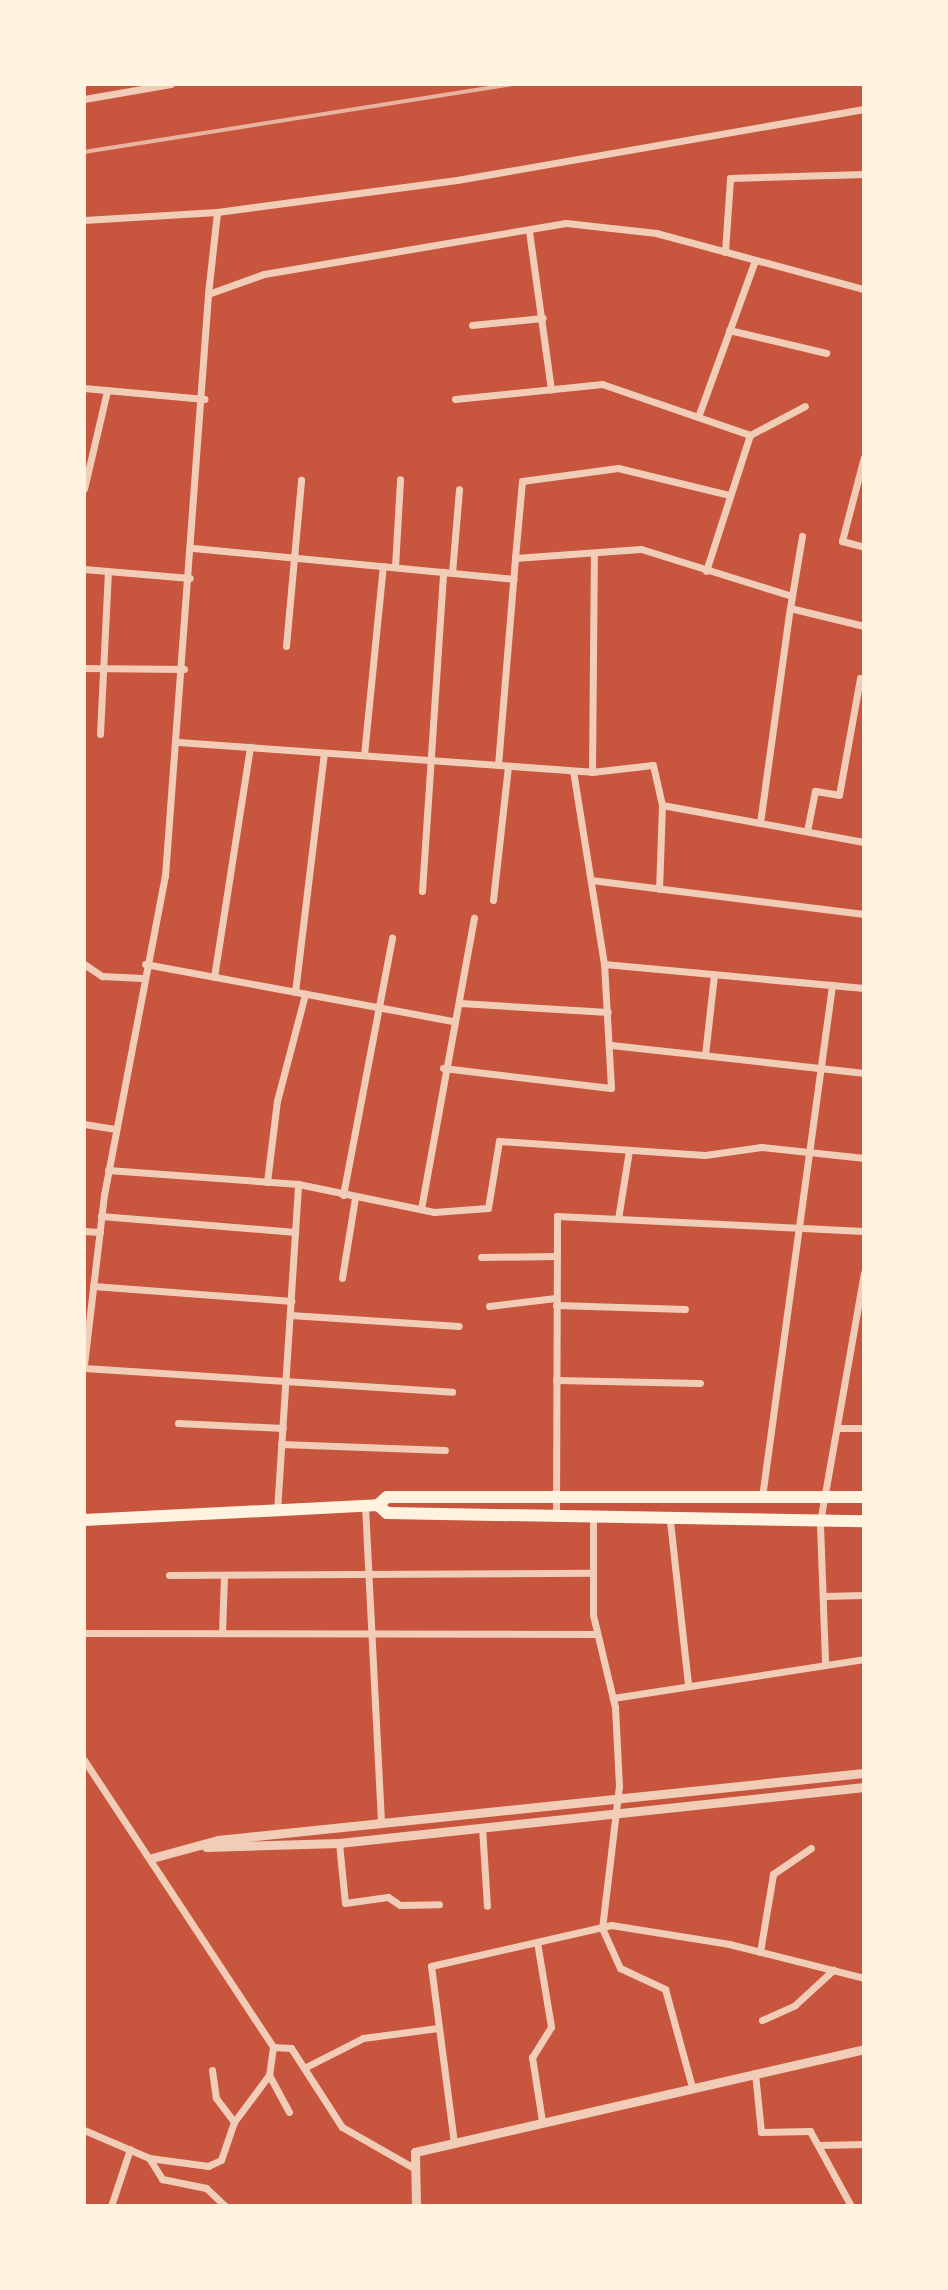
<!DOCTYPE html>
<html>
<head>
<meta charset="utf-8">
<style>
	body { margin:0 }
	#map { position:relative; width:948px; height:2290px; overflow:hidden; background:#c8553d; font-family:"PT Sans",sans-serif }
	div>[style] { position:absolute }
	.minor>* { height:7px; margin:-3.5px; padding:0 3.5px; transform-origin:3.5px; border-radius:3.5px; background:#f1ccb7 }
	.tertiary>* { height:9px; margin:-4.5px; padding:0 4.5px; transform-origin:4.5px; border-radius:4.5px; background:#f1ccb7 }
	.primary>* { height:12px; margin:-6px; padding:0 6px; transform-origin:6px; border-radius:6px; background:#fff3e0 }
	.rail>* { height:4px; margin:-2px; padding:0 2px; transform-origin:2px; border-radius:2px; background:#e9b49f }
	span { translate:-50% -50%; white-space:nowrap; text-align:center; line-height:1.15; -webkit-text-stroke:7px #fff3e0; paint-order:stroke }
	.frame { position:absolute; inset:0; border:86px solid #fff3e0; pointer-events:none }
</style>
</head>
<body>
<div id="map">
	<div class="minor">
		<div style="left:84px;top:99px;width:88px;rotate:-9.8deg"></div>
		<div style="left:84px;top:220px;width:133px;rotate:-3.4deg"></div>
		<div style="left:529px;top:231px;width:160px;rotate:82.1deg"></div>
		<div style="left:725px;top:252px;width:74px;rotate:-86.1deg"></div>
		<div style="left:730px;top:178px;width:134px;rotate:-1.7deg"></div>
		<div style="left:208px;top:294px;width:82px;rotate:-83.7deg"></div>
		<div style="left:217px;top:212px;width:242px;rotate:-7.6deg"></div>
		<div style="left:457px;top:180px;width:413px;rotate:-9.9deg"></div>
		<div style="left:472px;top:325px;width:71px;rotate:-5.6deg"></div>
		<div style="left:729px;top:330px;width:100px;rotate:13.3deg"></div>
		<div style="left:84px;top:388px;width:121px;rotate:5.2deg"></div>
		<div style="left:455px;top:399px;width:148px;rotate:-5.8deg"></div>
		<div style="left:602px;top:384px;width:157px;rotate:19deg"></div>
		<div style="left:750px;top:435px;width:62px;rotate:-27.8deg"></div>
		<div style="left:698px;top:417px;width:167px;rotate:-70deg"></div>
		<div style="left:864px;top:457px;width:87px;rotate:104.7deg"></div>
		<div style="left:842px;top:541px;width:23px;rotate:15deg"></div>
		<div style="left:84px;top:489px;width:101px;rotate:-76.8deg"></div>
		<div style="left:193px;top:548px;width:322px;rotate:5.5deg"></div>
		<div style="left:515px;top:558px;width:77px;rotate:-84.8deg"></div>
		<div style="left:522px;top:481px;width:97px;rotate:-7.7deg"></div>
		<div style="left:618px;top:468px;width:115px;rotate:13.6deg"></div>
		<div style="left:395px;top:567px;width:88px;rotate:-86.7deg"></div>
		<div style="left:84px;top:569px;width:106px;rotate:4.9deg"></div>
		<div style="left:706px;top:571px;width:143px;rotate:-72.1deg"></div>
		<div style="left:452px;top:573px;width:84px;rotate:-85.2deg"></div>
		<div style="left:792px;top:596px;width:61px;rotate:-80.5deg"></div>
		<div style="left:286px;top:646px;width:167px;rotate:-84.8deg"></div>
		<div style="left:84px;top:668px;width:100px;rotate:0.6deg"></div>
		<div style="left:100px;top:734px;width:162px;rotate:-87.2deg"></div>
		<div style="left:178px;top:742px;width:415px;rotate:4.1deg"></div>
		<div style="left:592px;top:772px;width:61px;rotate:-6.5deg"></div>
		<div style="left:653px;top:765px;width:41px;rotate:77.3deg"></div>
		<div style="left:662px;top:805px;width:84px;rotate:92deg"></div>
		<div style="left:364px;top:755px;width:190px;rotate:-84.3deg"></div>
		<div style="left:498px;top:765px;width:208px;rotate:-85.3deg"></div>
		<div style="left:515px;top:558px;width:126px;rotate:-4.1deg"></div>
		<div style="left:641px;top:549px;width:158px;rotate:17.3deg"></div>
		<div style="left:792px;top:596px;width:12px;rotate:99deg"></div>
		<div style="left:790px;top:608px;width:76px;rotate:13.7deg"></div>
		<div style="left:592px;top:772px;width:219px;rotate:-89.5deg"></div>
		<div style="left:662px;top:805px;width:205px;rotate:10.4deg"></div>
		<div style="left:760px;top:823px;width:217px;rotate:-82.1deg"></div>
		<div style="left:807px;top:831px;width:41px;rotate:-78.7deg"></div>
		<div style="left:815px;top:791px;width:24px;rotate:9deg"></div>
		<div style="left:839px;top:795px;width:119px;rotate:-79.8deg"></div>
		<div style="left:591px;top:880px;width:275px;rotate:7.1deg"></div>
		<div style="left:422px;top:891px;width:320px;rotate:-86.2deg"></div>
		<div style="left:493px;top:900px;width:135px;rotate:-83.6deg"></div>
		<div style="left:84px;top:964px;width:22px;rotate:34deg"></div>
		<div style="left:102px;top:976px;width:40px;rotate:2.9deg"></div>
		<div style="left:145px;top:964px;width:314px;rotate:10.5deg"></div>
		<div style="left:604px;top:964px;width:261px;rotate:5.3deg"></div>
		<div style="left:214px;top:977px;width:233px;rotate:-81.1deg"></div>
		<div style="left:295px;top:992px;width:241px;rotate:-83.1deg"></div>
		<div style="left:460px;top:1003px;width:148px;rotate:3.5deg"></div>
		<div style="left:611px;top:1045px;width:255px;rotate:6.3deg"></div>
		<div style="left:705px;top:1055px;width:81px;rotate:-83.6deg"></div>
		<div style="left:443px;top:1068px;width:169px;rotate:6.8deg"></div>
		<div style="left:611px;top:1088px;width:124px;rotate:-93.2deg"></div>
		<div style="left:604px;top:964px;width:195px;rotate:-99.1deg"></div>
		<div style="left:84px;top:1124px;width:31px;rotate:9deg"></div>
		<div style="left:108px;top:1170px;width:191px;rotate:4.2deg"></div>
		<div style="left:298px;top:1184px;width:139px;rotate:11.6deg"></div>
		<div style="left:434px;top:1212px;width:54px;rotate:-4.2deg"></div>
		<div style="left:488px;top:1208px;width:68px;rotate:-80.7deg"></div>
		<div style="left:499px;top:1141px;width:206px;rotate:3.9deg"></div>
		<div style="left:705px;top:1155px;width:57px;rotate:-8.1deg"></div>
		<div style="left:761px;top:1147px;width:104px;rotate:6.1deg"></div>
		<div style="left:267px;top:1182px;width:82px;rotate:-83deg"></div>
		<div style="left:277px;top:1101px;width:111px;rotate:-75.3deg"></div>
		<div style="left:343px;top:1195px;width:262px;rotate:-79.2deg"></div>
		<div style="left:421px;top:1209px;width:296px;rotate:-79.7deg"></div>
		<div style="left:101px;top:1216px;width:195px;rotate:4.7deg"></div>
		<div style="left:618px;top:1219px;width:70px;rotate:-80.9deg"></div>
		<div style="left:84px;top:1231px;width:16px;rotate:4deg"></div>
		<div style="left:481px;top:1257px;width:76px;rotate:-0.8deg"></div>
		<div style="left:342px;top:1278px;width:81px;rotate:-80.8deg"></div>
		<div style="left:93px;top:1286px;width:199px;rotate:4.3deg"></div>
		<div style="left:556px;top:1305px;width:129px;rotate:1.8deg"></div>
		<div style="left:489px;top:1306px;width:67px;rotate:-6.8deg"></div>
		<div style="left:290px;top:1315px;width:169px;rotate:3.7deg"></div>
		<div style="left:84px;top:1365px;width:171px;rotate:-83.3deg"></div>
		<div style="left:104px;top:1195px;width:325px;rotate:-79.2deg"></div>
		<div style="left:165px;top:876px;width:584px;rotate:-85.77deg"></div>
		<div style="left:208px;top:294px;width:59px;rotate:-19.7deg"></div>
		<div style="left:264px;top:274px;width:306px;rotate:-9.6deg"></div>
		<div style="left:566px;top:223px;width:91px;rotate:6.3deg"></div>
		<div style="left:656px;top:233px;width:215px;rotate:15.1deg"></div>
		<div style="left:84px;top:1368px;width:369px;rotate:3.7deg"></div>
		<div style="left:556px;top:1380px;width:144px;rotate:1.2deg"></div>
		<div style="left:178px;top:1423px;width:105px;rotate:2.7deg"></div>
		<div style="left:838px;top:1428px;width:26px"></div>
		<div style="left:281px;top:1444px;width:164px;rotate:2.1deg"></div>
		<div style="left:762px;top:1497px;width:517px;rotate:-82.21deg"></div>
		<div style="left:365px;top:1506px;width:315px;rotate:87.1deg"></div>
		<div style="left:277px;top:1511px;width:328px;rotate:-86.3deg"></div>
		<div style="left:556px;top:1518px;width:302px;rotate:-89.8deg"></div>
		<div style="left:557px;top:1216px;width:307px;rotate:2.8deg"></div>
		<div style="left:593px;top:1520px;width:95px;rotate:90deg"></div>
		<div style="left:593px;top:1615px;width:95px;rotate:76.6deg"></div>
		<div style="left:615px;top:1707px;width:79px;rotate:87.1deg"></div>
		<div style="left:619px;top:1786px;width:143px;rotate:96.8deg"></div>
		<div style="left:602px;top:1928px;width:44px;rotate:65.8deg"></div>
		<div style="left:620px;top:1968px;width:50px;rotate:25deg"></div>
		<div style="left:665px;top:1989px;width:102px;rotate:74.6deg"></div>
		<div style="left:670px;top:1521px;width:165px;rotate:83.7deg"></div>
		<div style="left:169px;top:1575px;width:423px;rotate:-0.3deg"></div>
		<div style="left:823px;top:1596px;width:41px;rotate:-1.4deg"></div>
		<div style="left:84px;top:1633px;width:513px;rotate:0.11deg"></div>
		<div style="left:222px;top:1633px;width:57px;rotate:-88deg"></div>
		<div style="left:825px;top:1661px;width:139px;rotate:-92.1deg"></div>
		<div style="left:820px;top:1522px;width:253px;rotate:-80deg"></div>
		<div style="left:613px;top:1698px;width:254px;rotate:-8.8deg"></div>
		<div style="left:84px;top:1760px;width:344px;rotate:56.6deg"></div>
		<div style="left:273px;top:2047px;width:18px;rotate:3deg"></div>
		<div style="left:291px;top:2048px;width:94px;rotate:57.2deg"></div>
		<div style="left:342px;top:2127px;width:83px;rotate:29.7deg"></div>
		<div style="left:482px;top:1827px;width:79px;rotate:86.4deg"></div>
		<div style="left:339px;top:1843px;width:60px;rotate:84.3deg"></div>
		<div style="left:345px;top:1903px;width:43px;rotate:-7.9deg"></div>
		<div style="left:388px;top:1897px;width:14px;rotate:34deg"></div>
		<div style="left:400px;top:1905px;width:39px;rotate:-1deg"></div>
		<div style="left:537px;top:1942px;width:86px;rotate:80.6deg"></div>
		<div style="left:551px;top:2027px;width:36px;rotate:122deg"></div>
		<div style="left:532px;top:2057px;width:65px;rotate:81.1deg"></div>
		<div style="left:760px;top:1952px;width:79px;rotate:-80.5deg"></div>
		<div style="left:773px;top:1874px;width:46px;rotate:-34.4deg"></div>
		<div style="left:762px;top:2020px;width:36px;rotate:-24deg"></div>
		<div style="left:795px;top:2005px;width:52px;rotate:-42.6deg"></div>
		<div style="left:273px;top:2047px;width:28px;rotate:98deg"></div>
		<div style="left:269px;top:2075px;width:42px;rotate:61.6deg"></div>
		<div style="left:304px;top:2068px;width:66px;rotate:-27deg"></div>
		<div style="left:363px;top:2038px;width:76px;rotate:-7.6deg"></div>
		<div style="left:212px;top:2070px;width:28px;rotate:82deg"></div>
		<div style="left:216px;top:2098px;width:30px;rotate:53deg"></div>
		<div style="left:755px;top:2073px;width:59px;rotate:84.2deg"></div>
		<div style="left:761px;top:2132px;width:49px;rotate:-1.2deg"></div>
		<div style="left:810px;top:2131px;width:85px;rotate:61.3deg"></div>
		<div style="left:84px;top:2130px;width:71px;rotate:23.3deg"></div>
		<div style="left:149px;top:2158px;width:60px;rotate:7.7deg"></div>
		<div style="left:208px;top:2166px;width:14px;rotate:-25deg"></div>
		<div style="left:221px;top:2160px;width:40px;rotate:-71.1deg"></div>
		<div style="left:234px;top:2122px;width:59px;rotate:-53.3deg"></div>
		<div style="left:454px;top:2143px;width:178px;rotate:-97.4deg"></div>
		<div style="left:431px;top:1966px;width:185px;rotate:-12.8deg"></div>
		<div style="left:611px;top:1925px;width:120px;rotate:9.1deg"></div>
		<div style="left:729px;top:1944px;width:139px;rotate:14.1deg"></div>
		<div style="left:819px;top:2145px;width:45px;rotate:-1.3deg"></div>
		<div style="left:149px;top:2158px;width:25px;rotate:58deg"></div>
		<div style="left:162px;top:2179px;width:45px;rotate:11.6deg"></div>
		<div style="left:206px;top:2188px;width:26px;rotate:43deg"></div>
		<div style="left:111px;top:2206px;width:60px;rotate:-71.6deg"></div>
	</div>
	<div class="tertiary">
		<div style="left:206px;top:1847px;width:133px;rotate:-1.7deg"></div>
		<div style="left:339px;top:1843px;width:528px;rotate:-6.09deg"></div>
		<div style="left:152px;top:1858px;width:68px;rotate:-15.3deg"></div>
		<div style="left:218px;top:1840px;width:649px;rotate:-5.92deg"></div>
		<div style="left:416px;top:2206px;width:54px;rotate:-91.1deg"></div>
		<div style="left:415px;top:2152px;width:461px;rotate:-12.9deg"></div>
	</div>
	<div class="primary">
		<div style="left:378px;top:1505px;width:12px;rotate:42deg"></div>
		<div style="left:387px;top:1513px;width:477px;rotate:1deg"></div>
		<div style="left:84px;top:1520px;width:294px;rotate:-2.9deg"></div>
		<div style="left:378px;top:1505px;width:12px;rotate:-42deg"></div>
		<div style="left:387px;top:1497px;width:477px"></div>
	</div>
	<div class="rail">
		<div style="left:84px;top:152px;width:434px;rotate:-9deg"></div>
	</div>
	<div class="frame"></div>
</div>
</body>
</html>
